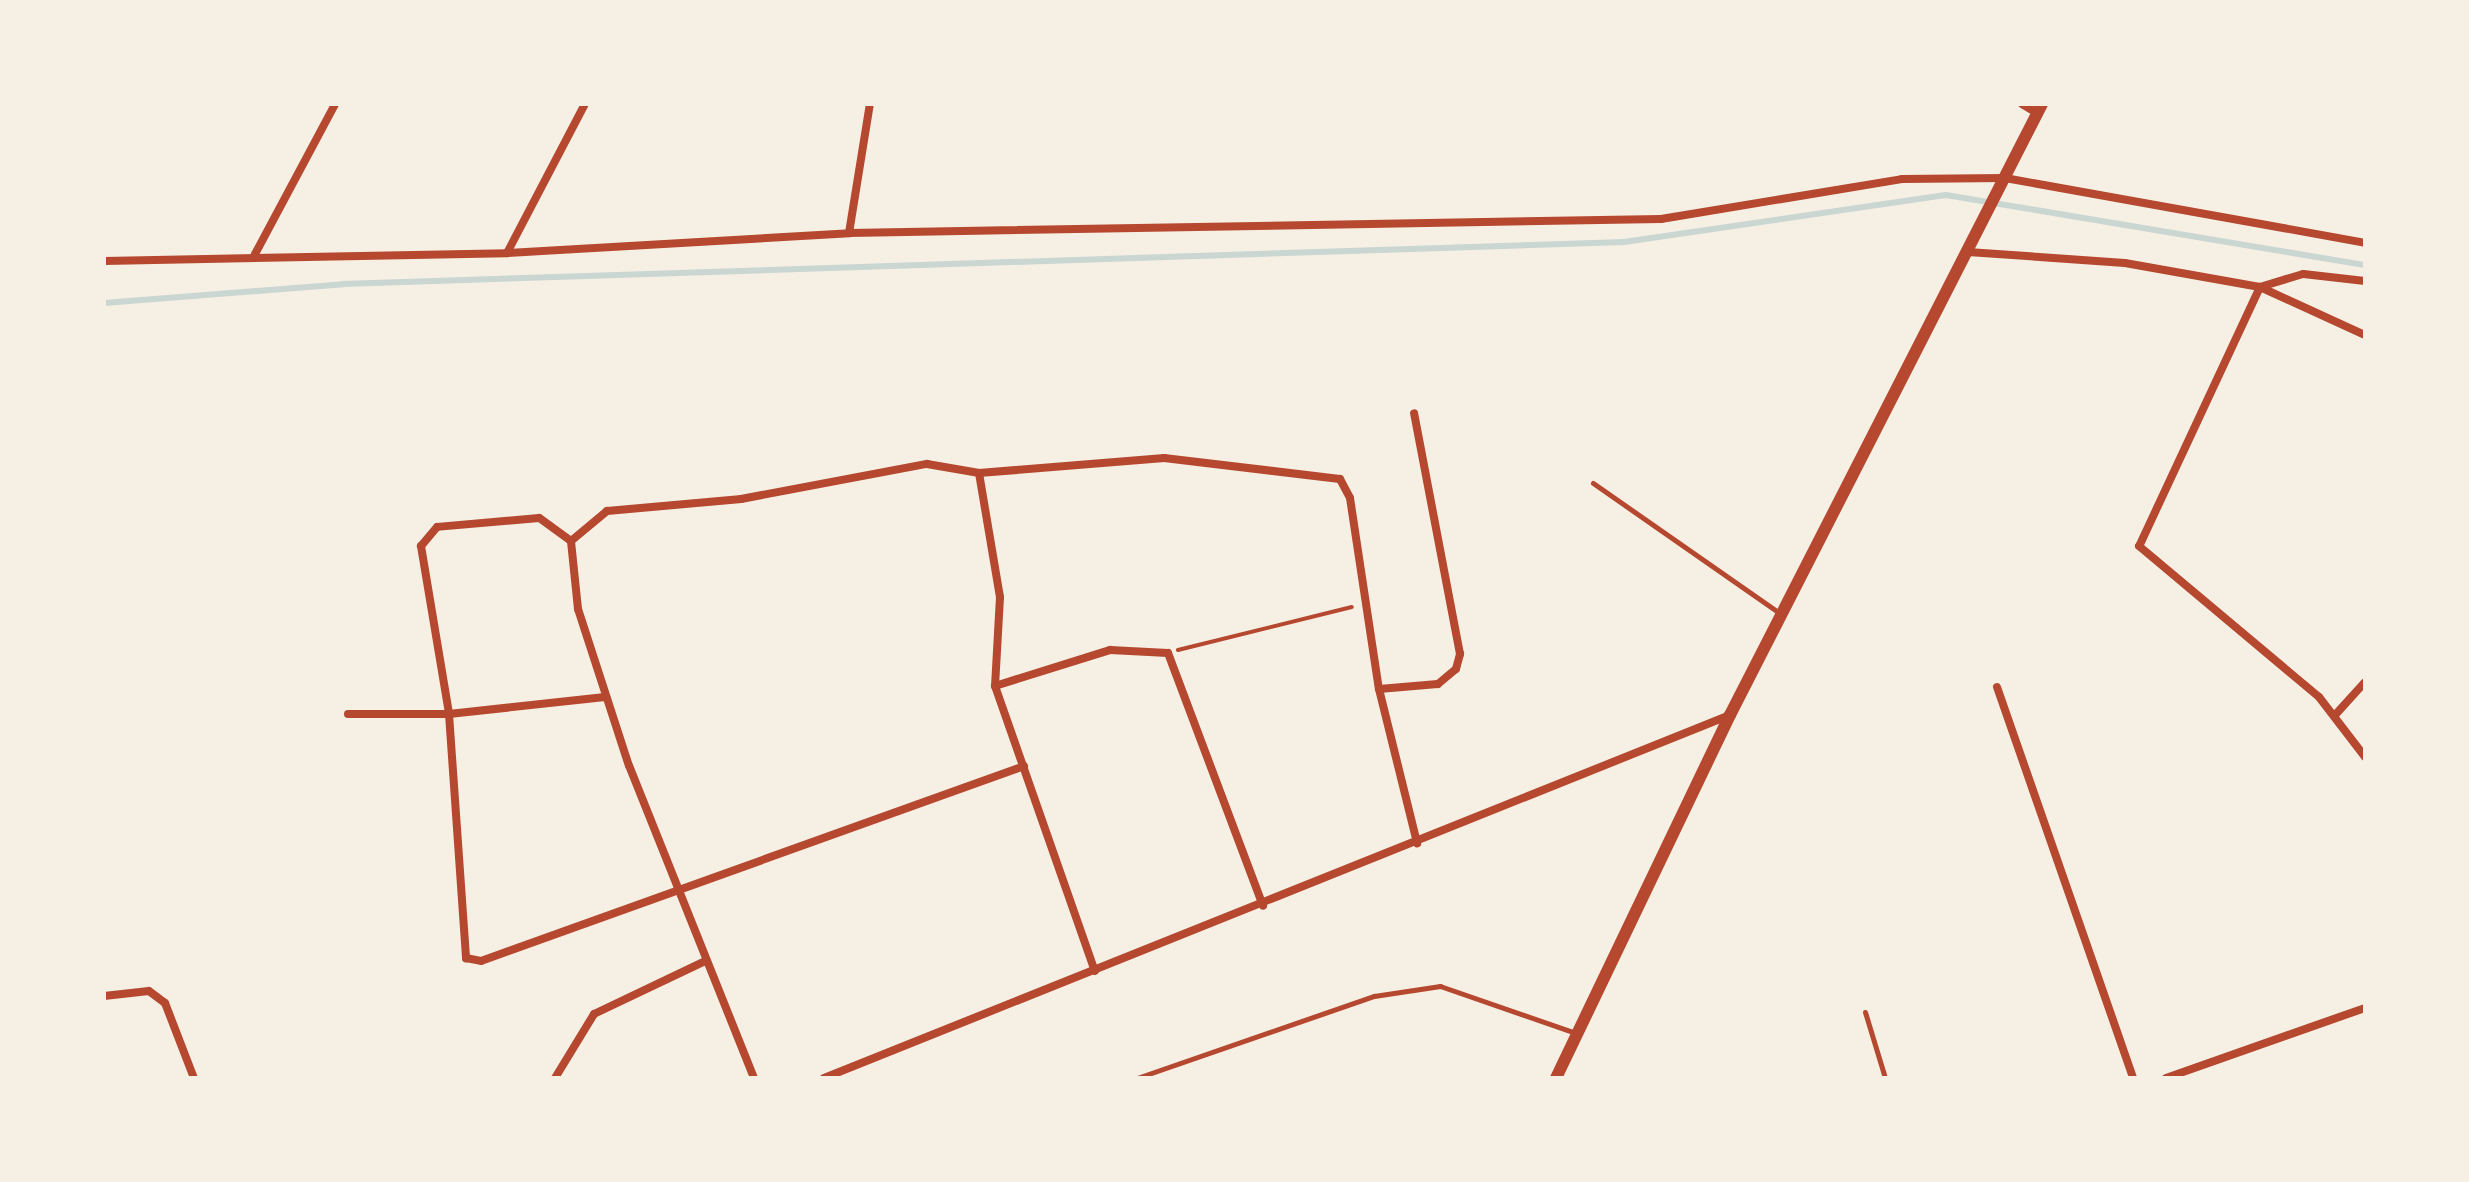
<!DOCTYPE html>
<html>
<head>
<meta charset="utf-8">
<style>
	body { margin:0 }
	#map { position:relative; width:2469px; height:1182px; overflow:hidden; background:#f6efe4; font-family:"Times New Roman",serif }
	div>[style] { position:absolute }
	.stream>* { height:6px; margin:-3px; padding:0 3px; transform-origin:3px; border-radius:3px; background:#c9d6d2 }
	.path>* { height:4px; margin:-2px; padding:0 2px; transform-origin:2px; border-radius:2px; background:#b5482f }
	.service>* { height:5px; margin:-2.5px; padding:0 2.5px; transform-origin:2.5px; border-radius:2.5px; background:#b5482f }
	.minor>* { height:8px; margin:-4px; padding:0 4px; transform-origin:4px; border-radius:4px; background:#b5482f }
	.secondary>* { height:12px; margin:-6px; padding:0 6px; transform-origin:6px; border-radius:6px; background:#b5482f }
	span { translate:-50% -50%; white-space:nowrap; text-align:center; line-height:1.15; -webkit-text-stroke:6px #f6efe4; paint-order:stroke }
	.frame { position:absolute; inset:0; border:106px solid #f6efe4; pointer-events:none }
</style>
</head>
<body>
<div id="map">
	<div class="stream">
		<div style="left:104px;top:303px;width:240px;rotate:-4.5deg"></div>
		<div style="left:343px;top:284px;width:1282px;rotate:-1.88deg"></div>
		<div style="left:1624px;top:242px;width:325px;rotate:-8.3deg"></div>
		<div style="left:1946px;top:195px;width:425px;rotate:9.5deg"></div>
	</div>
	<div class="path">
		<div style="left:1178px;top:650px;width:179px;rotate:-13.9deg"></div>
	</div>
	<div class="service">
		<div style="left:1593px;top:483px;width:229px;rotate:34.9deg"></div>
		<div style="left:1865px;top:1012px;width:69px;rotate:73.1deg"></div>
		<div style="left:1137px;top:1078px;width:251px;rotate:-19.1deg"></div>
		<div style="left:1374px;top:996px;width:67px;rotate:-8.6deg"></div>
		<div style="left:1440px;top:986px;width:144px;rotate:19.1deg"></div>
	</div>
	<div class="minor">
		<div style="left:2022px;top:104px;width:17px;rotate:31deg"></div>
		<div style="left:849px;top:233px;width:131px;rotate:-80.8deg"></div>
		<div style="left:1968px;top:252px;width:157px;rotate:4deg"></div>
		<div style="left:2125px;top:263px;width:137px;rotate:10.1deg"></div>
		<div style="left:2260px;top:287px;width:115px;rotate:24.6deg"></div>
		<div style="left:507px;top:253px;width:168px;rotate:-62.4deg"></div>
		<div style="left:255px;top:254px;width:170px;rotate:-61.9deg"></div>
		<div style="left:104px;top:261px;width:403px;rotate:-1.1deg"></div>
		<div style="left:507px;top:253px;width:343px;rotate:-3.3deg"></div>
		<div style="left:849px;top:233px;width:812px;rotate:-0.99deg"></div>
		<div style="left:1661px;top:219px;width:244px;rotate:-9.4deg"></div>
		<div style="left:1902px;top:179px;width:103px;rotate:-0.6deg"></div>
		<div style="left:2005px;top:178px;width:366px;rotate:10.2deg"></div>
		<div style="left:2365px;top:281px;width:62px;rotate:-173.6deg"></div>
		<div style="left:2303px;top:274px;width:45px;rotate:163.2deg"></div>
		<div style="left:2260px;top:287px;width:286px;rotate:115deg"></div>
		<div style="left:2139px;top:546px;width:235px;rotate:40deg"></div>
		<div style="left:2319px;top:697px;width:76px;rotate:52.5deg"></div>
		<div style="left:979px;top:473px;width:126px;rotate:80.4deg"></div>
		<div style="left:1000px;top:597px;width:89px;rotate:93.2deg"></div>
		<div style="left:995px;top:686px;width:302px;rotate:70.7deg"></div>
		<div style="left:571px;top:541px;width:39px;rotate:-144deg"></div>
		<div style="left:539px;top:518px;width:102px;rotate:175deg"></div>
		<div style="left:437px;top:527px;width:25px;rotate:130deg"></div>
		<div style="left:421px;top:546px;width:170px;rotate:80.5deg"></div>
		<div style="left:449px;top:714px;width:245px;rotate:86deg"></div>
		<div style="left:466px;top:958px;width:15px;rotate:11deg"></div>
		<div style="left:481px;top:961px;width:577px;rotate:-19.75deg"></div>
		<div style="left:995px;top:686px;width:121px;rotate:-17.4deg"></div>
		<div style="left:1110px;top:650px;width:58px;rotate:3deg"></div>
		<div style="left:1168px;top:653px;width:270px;rotate:69.4deg"></div>
		<div style="left:1997px;top:687px;width:414px;rotate:70.8deg"></div>
		<div style="left:1379px;top:689px;width:59px;rotate:-4.8deg"></div>
		<div style="left:1438px;top:684px;width:23px;rotate:-40deg"></div>
		<div style="left:1456px;top:669px;width:16px;rotate:-75deg"></div>
		<div style="left:1460px;top:654px;width:245px;rotate:-100.8deg"></div>
		<div style="left:348px;top:714px;width:101px"></div>
		<div style="left:449px;top:714px;width:157px;rotate:-6.2deg"></div>
		<div style="left:2336px;top:714px;width:43px;rotate:-47.8deg"></div>
		<div style="left:104px;top:996px;width:45px;rotate:-6.3deg"></div>
		<div style="left:149px;top:991px;width:20px;rotate:37deg"></div>
		<div style="left:165px;top:1003px;width:80px;rotate:68.9deg"></div>
		<div style="left:555px;top:1078px;width:75px;rotate:-58.6deg"></div>
		<div style="left:594px;top:1014px;width:123px;rotate:-25.5deg"></div>
		<div style="left:754px;top:1078px;width:336px;rotate:-111.8deg"></div>
		<div style="left:629px;top:766px;width:165px;rotate:-108deg"></div>
		<div style="left:578px;top:609px;width:68px;rotate:-95.9deg"></div>
		<div style="left:571px;top:541px;width:47px;rotate:-39.8deg"></div>
		<div style="left:607px;top:511px;width:135px;rotate:-5.1deg"></div>
		<div style="left:741px;top:499px;width:189px;rotate:-10.7deg"></div>
		<div style="left:927px;top:464px;width:53px;rotate:9.8deg"></div>
		<div style="left:979px;top:473px;width:186px;rotate:-4.6deg"></div>
		<div style="left:1164px;top:458px;width:177px;rotate:6.8deg"></div>
		<div style="left:1340px;top:479px;width:21px;rotate:62deg"></div>
		<div style="left:1350px;top:498px;width:193px;rotate:81.4deg"></div>
		<div style="left:1379px;top:689px;width:159px;rotate:76.1deg"></div>
		<div style="left:824px;top:1078px;width:976px;rotate:-21.83deg"></div>
		<div style="left:2166px;top:1078px;width:211px;rotate:-19.4deg"></div>
	</div>
	<div class="secondary">
		<div style="left:1556px;top:1078px;width:403px;rotate:-64.4deg"></div>
		<div style="left:1730px;top:715px;width:686px;rotate:-62.95deg"></div>
	</div>
	<div class="frame"></div>
</div>
</body>
</html>
